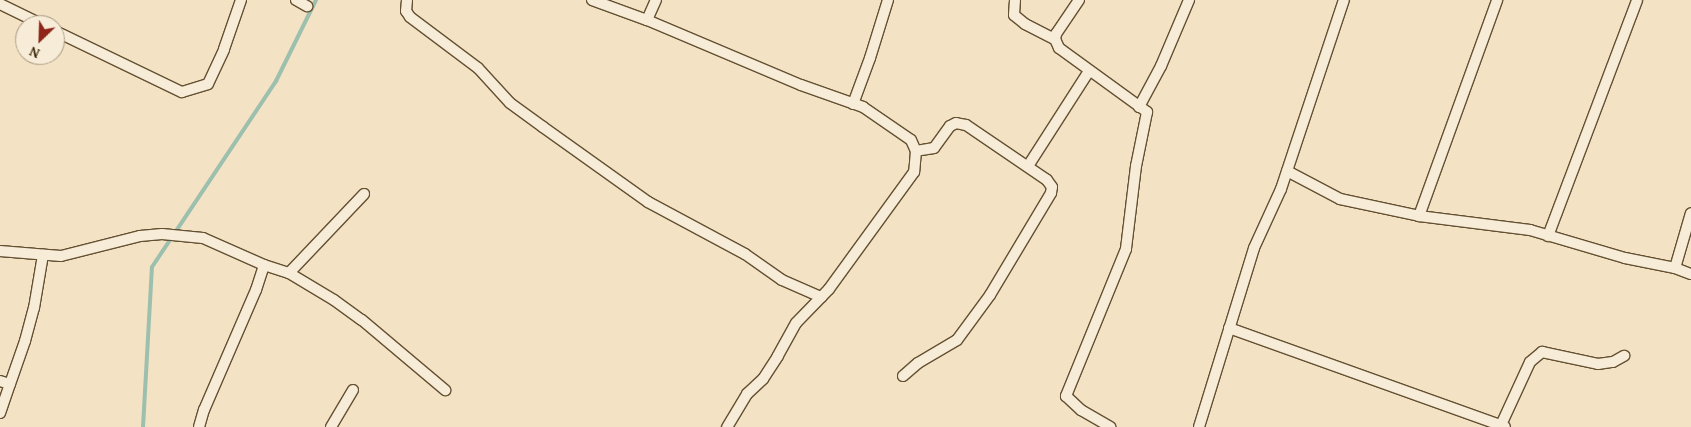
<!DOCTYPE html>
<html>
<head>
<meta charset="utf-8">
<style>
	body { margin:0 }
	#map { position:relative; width:1691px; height:427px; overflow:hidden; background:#f3e2c3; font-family:"Gentium Book Plus",serif }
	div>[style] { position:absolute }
	.stream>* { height:4px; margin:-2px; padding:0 2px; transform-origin:2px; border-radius:2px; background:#9dbfae }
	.roads { filter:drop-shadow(1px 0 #645031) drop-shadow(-1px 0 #645031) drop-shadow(0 1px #645031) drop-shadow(0 -1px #645031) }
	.street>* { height:10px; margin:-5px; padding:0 5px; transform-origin:5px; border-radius:5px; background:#f7ecd8 }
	span { translate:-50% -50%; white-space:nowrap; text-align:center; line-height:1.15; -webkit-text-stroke:4px #f7ecd8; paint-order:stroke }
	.north { position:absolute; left:15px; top:15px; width:50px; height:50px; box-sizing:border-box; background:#f7ecd8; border:1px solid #a99a82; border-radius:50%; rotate:204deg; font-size:14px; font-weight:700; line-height:20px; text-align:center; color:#351f00 }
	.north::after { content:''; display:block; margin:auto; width:18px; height:22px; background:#8f2418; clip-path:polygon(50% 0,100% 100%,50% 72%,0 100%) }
</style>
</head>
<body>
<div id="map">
	<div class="stream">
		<div style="left:143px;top:427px;width:160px;rotate:-86.8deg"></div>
		<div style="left:152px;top:267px;width:224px;rotate:-56.3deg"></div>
		<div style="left:276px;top:81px;width:90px;rotate:-63.7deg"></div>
	</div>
	<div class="roads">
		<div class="street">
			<div style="left:296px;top:0;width:13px;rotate:29deg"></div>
			<div style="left:407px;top:0;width:11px;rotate:95deg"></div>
			<div style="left:406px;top:11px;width:7px;rotate:56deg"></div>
			<div style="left:410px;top:17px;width:85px;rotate:36.9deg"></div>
			<div style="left:478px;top:68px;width:47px;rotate:47.6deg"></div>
			<div style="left:510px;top:103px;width:41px;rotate:36deg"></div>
			<div style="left:543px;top:127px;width:129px;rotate:35.5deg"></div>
			<div style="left:648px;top:202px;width:110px;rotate:28.2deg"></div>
			<div style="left:745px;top:254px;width:45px;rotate:35.1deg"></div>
			<div style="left:782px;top:280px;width:43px;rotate:23.6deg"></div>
			<div style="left:592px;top:0;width:59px;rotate:20deg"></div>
			<div style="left:647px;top:20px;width:167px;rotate:22.9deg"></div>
			<div style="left:801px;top:85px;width:66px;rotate:19.5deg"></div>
			<div style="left:863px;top:107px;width:58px;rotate:34.5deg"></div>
			<div style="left:911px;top:140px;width:12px;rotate:66deg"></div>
			<div style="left:916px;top:151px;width:21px;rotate:95deg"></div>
			<div style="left:914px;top:172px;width:145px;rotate:126deg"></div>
			<div style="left:829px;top:289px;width:47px;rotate:134.1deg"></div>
			<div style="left:796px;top:323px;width:38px;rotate:119deg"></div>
			<div style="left:778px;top:356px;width:27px;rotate:123deg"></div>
			<div style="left:763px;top:379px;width:22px;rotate:137deg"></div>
			<div style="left:747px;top:394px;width:39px;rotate:121deg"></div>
			<div style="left:1015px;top:0;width:15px;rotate:94deg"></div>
			<div style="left:1014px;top:15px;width:14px;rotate:39deg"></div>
			<div style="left:1025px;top:24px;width:34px;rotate:27deg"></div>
			<div style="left:1079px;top:0;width:41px;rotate:124.1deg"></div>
			<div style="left:1056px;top:34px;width:5px;rotate:101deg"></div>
			<div style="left:1055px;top:39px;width:10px;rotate:66deg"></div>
			<div style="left:1059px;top:48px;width:109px;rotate:36deg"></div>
			<div style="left:1147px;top:112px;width:55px;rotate:101.5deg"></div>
			<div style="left:1136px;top:166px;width:84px;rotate:96.9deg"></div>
			<div style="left:1126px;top:249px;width:159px;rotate:112.2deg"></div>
			<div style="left:1066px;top:396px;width:21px;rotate:43deg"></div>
			<div style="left:1081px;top:410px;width:34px;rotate:30deg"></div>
			<div style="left:0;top:4px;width:48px;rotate:26deg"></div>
			<div style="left:647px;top:20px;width:22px;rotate:-66deg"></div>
			<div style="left:55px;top:31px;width:141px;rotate:25.7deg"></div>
			<div style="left:182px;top:92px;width:27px;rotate:-17deg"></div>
			<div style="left:208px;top:84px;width:38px;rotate:-65deg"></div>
			<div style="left:224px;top:49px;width:52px;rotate:-70.9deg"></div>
			<div style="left:853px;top:104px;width:49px;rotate:-69.7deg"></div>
			<div style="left:870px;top:58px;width:61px;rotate:-72.8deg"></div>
			<div style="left:1139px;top:107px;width:47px;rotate:-61.8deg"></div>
			<div style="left:1161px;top:66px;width:72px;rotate:-67deg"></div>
			<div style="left:1028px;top:166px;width:113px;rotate:-57.3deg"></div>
			<div style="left:1287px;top:171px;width:60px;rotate:27.8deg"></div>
			<div style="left:1340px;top:199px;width:81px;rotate:12.1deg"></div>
			<div style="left:1419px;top:216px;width:112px;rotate:7.2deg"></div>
			<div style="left:1530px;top:230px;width:99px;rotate:16.4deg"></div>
			<div style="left:1625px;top:258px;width:51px;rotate:11.3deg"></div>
			<div style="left:1675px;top:268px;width:17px;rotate:21deg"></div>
			<div style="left:1419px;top:216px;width:230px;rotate:-70.1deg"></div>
			<div style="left:1548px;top:236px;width:252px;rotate:-69.3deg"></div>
			<div style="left:0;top:251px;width:61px;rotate:4.7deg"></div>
			<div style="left:61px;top:256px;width:81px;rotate:-14.2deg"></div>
			<div style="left:140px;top:236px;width:22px;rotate:-5deg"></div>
			<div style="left:162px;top:234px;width:41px;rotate:5.6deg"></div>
			<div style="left:203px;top:238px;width:67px;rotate:23.9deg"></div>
			<div style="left:264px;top:265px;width:26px;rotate:18deg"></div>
			<div style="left:289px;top:273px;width:52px;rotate:31deg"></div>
			<div style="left:334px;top:300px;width:34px;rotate:36deg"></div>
			<div style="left:362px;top:320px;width:109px;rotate:40.1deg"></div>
			<div style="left:1675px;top:268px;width:57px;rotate:-73.8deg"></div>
			<div style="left:289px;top:273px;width:109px;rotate:-46.5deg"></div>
			<div style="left:1229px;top:328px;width:293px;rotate:19.7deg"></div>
			<div style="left:903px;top:376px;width:20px;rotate:-41deg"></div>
			<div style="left:918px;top:363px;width:45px;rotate:-30.5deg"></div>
			<div style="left:957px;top:340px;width:56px;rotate:-53.7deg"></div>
			<div style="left:990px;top:295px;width:119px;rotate:-59.1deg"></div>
			<div style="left:1051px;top:193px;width:6px;rotate:-81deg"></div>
			<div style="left:1052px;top:187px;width:9px;rotate:-126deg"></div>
			<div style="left:1047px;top:180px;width:98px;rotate:-145.8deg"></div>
			<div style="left:966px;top:125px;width:10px;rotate:-169deg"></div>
			<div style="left:956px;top:123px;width:7px;rotate:153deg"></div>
			<div style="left:950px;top:126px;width:27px;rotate:126deg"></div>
			<div style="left:934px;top:148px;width:18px;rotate:171deg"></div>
			<div style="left:0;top:381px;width:10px;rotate:17deg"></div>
			<div style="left:10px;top:384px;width:46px;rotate:-70.8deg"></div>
			<div style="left:25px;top:341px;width:34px;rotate:-75deg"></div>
			<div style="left:34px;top:308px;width:54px;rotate:-80.4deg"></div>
			<div style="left:0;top:413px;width:31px;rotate:-71deg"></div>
			<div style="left:1501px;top:425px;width:69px;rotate:-65.3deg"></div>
			<div style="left:1530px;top:362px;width:16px;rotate:-40deg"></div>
			<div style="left:1542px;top:352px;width:57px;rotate:12.1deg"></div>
			<div style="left:1598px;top:364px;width:15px;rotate:-8deg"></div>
			<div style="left:1613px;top:362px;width:13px;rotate:-29deg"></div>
			<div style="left:199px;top:427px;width:18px;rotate:-74deg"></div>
			<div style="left:204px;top:410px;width:131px;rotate:-66.6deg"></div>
			<div style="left:256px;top:290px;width:26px;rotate:-72deg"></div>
			<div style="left:331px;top:427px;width:43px;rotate:-59.3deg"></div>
			<div style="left:1199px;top:427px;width:187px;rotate:-72.9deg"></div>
			<div style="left:1254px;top:248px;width:65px;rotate:-65.4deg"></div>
			<div style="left:1281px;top:189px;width:199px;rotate:-71.6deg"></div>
		</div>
	</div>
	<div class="north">N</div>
</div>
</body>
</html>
